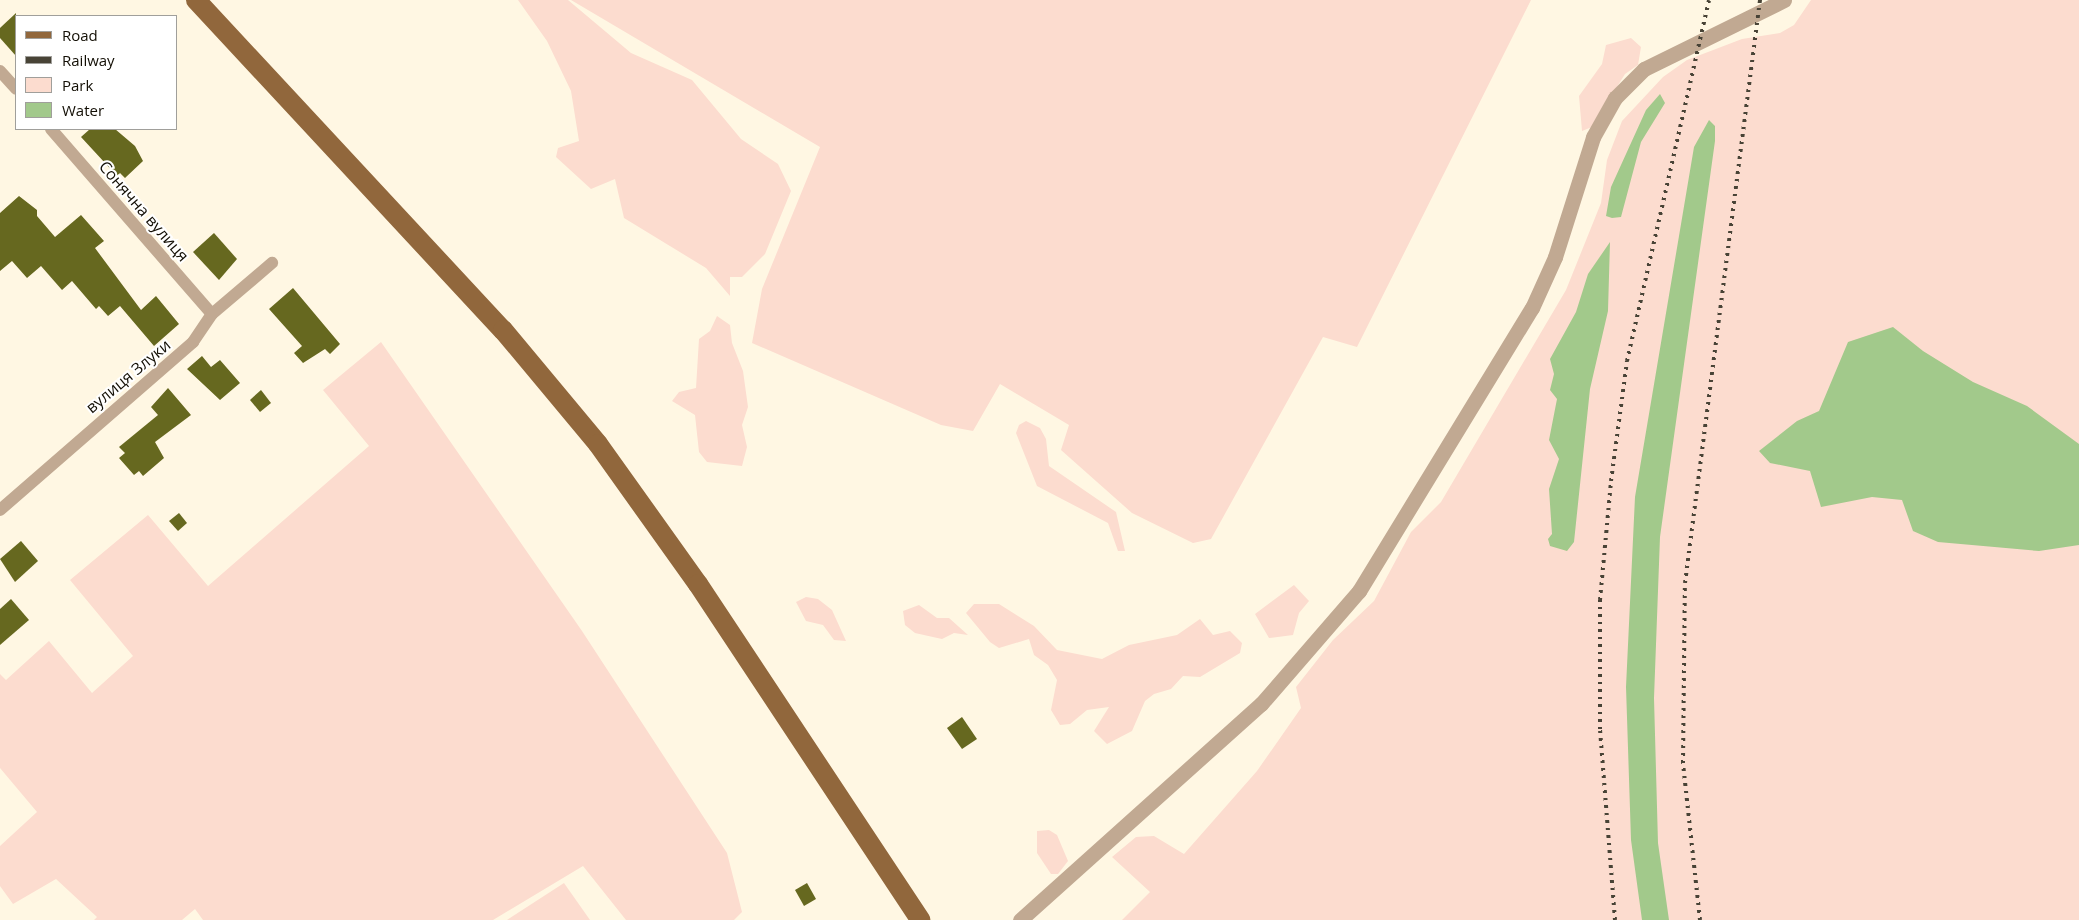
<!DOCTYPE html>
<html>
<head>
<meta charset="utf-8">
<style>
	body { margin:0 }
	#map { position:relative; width:2079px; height:920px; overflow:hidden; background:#fff7e3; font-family:"Open Sans",sans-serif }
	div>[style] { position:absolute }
	.green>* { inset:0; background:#fcdccf }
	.water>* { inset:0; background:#a2c98b }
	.building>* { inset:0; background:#66681f }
	.minor>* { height:12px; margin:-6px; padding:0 6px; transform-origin:6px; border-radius:6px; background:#c1a992 }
	.tertiary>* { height:15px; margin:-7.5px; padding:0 7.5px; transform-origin:7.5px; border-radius:7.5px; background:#c1a992 }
	.primary>* { height:20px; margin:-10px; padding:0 10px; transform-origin:10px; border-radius:10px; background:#91673c }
	.rail>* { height:4px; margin-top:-2px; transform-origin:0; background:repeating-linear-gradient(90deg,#484336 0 2.5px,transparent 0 7.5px) }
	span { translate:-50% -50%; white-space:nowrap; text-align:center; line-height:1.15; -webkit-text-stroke:4px #fff; paint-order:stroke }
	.street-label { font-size:16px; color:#120e04 }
	.legend { position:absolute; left:15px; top:15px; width:162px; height:115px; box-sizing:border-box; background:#fff; border:1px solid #a09f9b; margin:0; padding:6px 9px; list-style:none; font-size:15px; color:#120e04 }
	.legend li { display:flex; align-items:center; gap:10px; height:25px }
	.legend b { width:25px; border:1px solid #a09f9b }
</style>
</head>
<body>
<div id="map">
	<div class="green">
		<div style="clip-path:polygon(518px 0,568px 0,631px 53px,692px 80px,741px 139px,778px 164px,791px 191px,765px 254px,742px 277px,730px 277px,730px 296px,706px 268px,624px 218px,615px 179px,591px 189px,556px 157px,558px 148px,579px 141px,571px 91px,547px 41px)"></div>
		<div style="clip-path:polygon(571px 0,1531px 0,1357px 347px,1323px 337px,1211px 539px,1193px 543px,1132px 513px,1061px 450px,1069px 425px,1000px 384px,973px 431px,941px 425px,752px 343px,762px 289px,820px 147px)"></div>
		<div style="clip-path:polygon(1811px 0,2079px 0,2079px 920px,1122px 920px,1150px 892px,1112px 857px,1136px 837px,1154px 836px,1184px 854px,1257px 771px,1301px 708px,1296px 687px,1333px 640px,1374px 601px,1411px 532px,1441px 502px,1566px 290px,1601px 203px,1607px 160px,1622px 121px,1663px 77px,1687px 60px,1742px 39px,1780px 33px,1794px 25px)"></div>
		<div style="clip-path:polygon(1631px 38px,1641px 47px,1638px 65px,1625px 74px,1592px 127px,1582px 131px,1579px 96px,1602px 64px,1606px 45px)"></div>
		<div style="clip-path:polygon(717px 316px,730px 325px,732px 343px,743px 371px,748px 407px,742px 425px,747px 447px,742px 466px,707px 462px,699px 452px,695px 415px,672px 401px,679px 392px,696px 388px,699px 339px,710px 331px)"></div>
		<div style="clip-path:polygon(381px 342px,582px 631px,727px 853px,742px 912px,734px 920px,626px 920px,583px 866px,493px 920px,203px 920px,195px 909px,182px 920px,94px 920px,97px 917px,56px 879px,13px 904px,0 886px,0 846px,37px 812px,0 768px,0 674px,6px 680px,49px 641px,92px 693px,133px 656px,70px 580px,148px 515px,208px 586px,369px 446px,323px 390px)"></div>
		<div style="clip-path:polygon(1026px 421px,1040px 428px,1046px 439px,1049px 466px,1116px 512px,1125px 551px,1118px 551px,1108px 523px,1037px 486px,1016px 433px,1019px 425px)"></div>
		<div style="clip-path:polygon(1294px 585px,1309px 601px,1299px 613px,1293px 635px,1269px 638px,1255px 614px)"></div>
		<div style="clip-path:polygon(806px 597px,818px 599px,832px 610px,846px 641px,834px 640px,823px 625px,806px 621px,796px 602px)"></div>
		<div style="clip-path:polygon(974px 604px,999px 604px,1034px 626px,1057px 650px,1102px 659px,1129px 645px,1177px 635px,1200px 619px,1213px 635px,1230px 631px,1242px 643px,1240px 653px,1200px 677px,1183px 676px,1171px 689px,1154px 694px,1145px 701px,1132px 731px,1107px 744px,1094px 731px,1109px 707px,1087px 710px,1070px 724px,1060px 725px,1051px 710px,1057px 680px,1048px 665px,1034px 655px,1029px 639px,999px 648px,990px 642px,966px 613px)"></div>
		<div style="clip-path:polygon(919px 605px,937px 618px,949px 618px,968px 635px,954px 633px,942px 639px,915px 633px,905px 625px,903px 611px)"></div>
		<div style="clip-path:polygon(1049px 830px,1057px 835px,1068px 861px,1058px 874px,1051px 874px,1037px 853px,1037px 831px)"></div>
		<div style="clip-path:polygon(564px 883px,590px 920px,507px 920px)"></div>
	</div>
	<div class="water">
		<div style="clip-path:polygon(1660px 94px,1665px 103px,1641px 142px,1621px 217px,1612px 218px,1606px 216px,1611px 187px,1646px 110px)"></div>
		<div style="clip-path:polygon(1709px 120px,1715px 126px,1715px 141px,1660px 537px,1654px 698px,1658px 843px,1669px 920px,1642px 920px,1631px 840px,1626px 687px,1635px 497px,1694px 147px)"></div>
		<div style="clip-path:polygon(1610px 242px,1608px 311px,1590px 389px,1574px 542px,1567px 551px,1550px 546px,1548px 539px,1552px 534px,1549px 489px,1559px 459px,1549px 440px,1557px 399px,1550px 390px,1554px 374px,1550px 359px,1576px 312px,1588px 274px)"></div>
		<div style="clip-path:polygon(1893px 327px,1923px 351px,1973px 382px,2027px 406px,2079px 444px,2079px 545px,2039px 551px,1938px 542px,1913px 531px,1902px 500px,1872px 497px,1821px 507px,1810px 471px,1770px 463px,1759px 451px,1797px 421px,1819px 411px,1848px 342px)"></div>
	</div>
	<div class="building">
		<div style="clip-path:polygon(16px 13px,16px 56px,0 38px,0 28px)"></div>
		<div style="clip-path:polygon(90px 129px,115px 129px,135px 146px,143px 161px,125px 178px,120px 173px,117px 176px,81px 137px)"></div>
		<div style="clip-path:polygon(19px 196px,37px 210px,37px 216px,55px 237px,81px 215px,104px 241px,95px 248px,141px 310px,156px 296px,179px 324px,154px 346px,120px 306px,108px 316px,99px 306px,96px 309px,72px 281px,62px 290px,41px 266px,27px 278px,12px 261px,0 271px,0 213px)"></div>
		<div style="clip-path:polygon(214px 233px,237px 259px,219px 280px,193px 252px)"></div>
		<div style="clip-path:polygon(293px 288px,340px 344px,330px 354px,325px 349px,303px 363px,294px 353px,302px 346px,269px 309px)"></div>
		<div style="clip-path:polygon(202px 356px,211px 367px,220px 360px,240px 383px,220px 400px,187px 369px)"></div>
		<div style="clip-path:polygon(168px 388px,191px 415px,155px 442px,164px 458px,143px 476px,139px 471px,134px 475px,119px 458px,125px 453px,119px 447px,158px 415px,151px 407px)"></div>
		<div style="clip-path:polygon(261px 390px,271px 403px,260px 412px,250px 400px)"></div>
		<div style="clip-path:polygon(179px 513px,187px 523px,178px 531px,169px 521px)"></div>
		<div style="clip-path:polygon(21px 541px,38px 561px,15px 582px,0 559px)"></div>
		<div style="clip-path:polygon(11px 599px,29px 620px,0 645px,0 609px)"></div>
		<div style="clip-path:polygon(962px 717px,977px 739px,962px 749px,947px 728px)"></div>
		<div style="clip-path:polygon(807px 883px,816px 899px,804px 906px,795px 890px)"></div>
	</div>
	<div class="minor">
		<div style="left:0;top:71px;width:24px;rotate:48deg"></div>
		<div style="left:51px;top:129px;width:245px;rotate:49deg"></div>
		<div style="left:0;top:510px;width:256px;rotate:-41deg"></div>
		<div style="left:193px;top:342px;width:34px;rotate:-56deg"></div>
		<div style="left:212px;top:314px;width:79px;rotate:-40.4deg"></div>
	</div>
	<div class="tertiary">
		<div style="left:1020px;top:920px;width:324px;rotate:-41.9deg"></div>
		<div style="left:1261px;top:704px;width:150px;rotate:-49.1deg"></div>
		<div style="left:1359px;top:591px;width:332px;rotate:-58.6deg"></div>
		<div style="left:1532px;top:308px;width:56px;rotate:-65.7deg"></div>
		<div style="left:1555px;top:257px;width:126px;rotate:-72.4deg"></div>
		<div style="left:1593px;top:137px;width:45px;rotate:-60.6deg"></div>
		<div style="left:1615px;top:98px;width:41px;rotate:-45deg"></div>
		<div style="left:1644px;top:69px;width:156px;rotate:-26.2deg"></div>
	</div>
	<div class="primary">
		<div style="left:196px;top:0;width:451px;rotate:47.1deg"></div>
		<div style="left:503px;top:330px;width:148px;rotate:50.2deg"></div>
		<div style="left:598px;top:444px;width:172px;rotate:54.5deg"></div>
		<div style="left:698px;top:584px;width:403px;rotate:56.5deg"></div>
	</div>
	<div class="rail">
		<div style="left:1615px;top:920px;width:192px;rotate:-94.5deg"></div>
		<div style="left:1600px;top:729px;width:129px;rotate:-90deg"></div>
		<div style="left:1600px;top:600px;width:120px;rotate:-84.7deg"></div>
		<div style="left:1611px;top:481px;width:121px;rotate:-82.4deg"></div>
		<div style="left:1627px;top:361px;width:370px;rotate:-77.2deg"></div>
		<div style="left:1700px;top:920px;width:158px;rotate:-96.2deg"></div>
		<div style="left:1683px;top:763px;width:180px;rotate:-89.4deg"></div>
		<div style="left:1685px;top:583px;width:588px;rotate:-82.67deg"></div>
	</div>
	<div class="street-label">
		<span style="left:144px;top:211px;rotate:49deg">Сонячна вулиця</span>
		<span style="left:128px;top:376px;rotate:-40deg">вулиця Злуки</span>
	</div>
	<ul class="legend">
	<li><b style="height:6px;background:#91673c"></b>Road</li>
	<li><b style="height:6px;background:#484336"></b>Railway</li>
	<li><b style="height:14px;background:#fcdccf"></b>Park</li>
	<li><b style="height:14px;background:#a2c98b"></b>Water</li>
	</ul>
</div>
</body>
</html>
